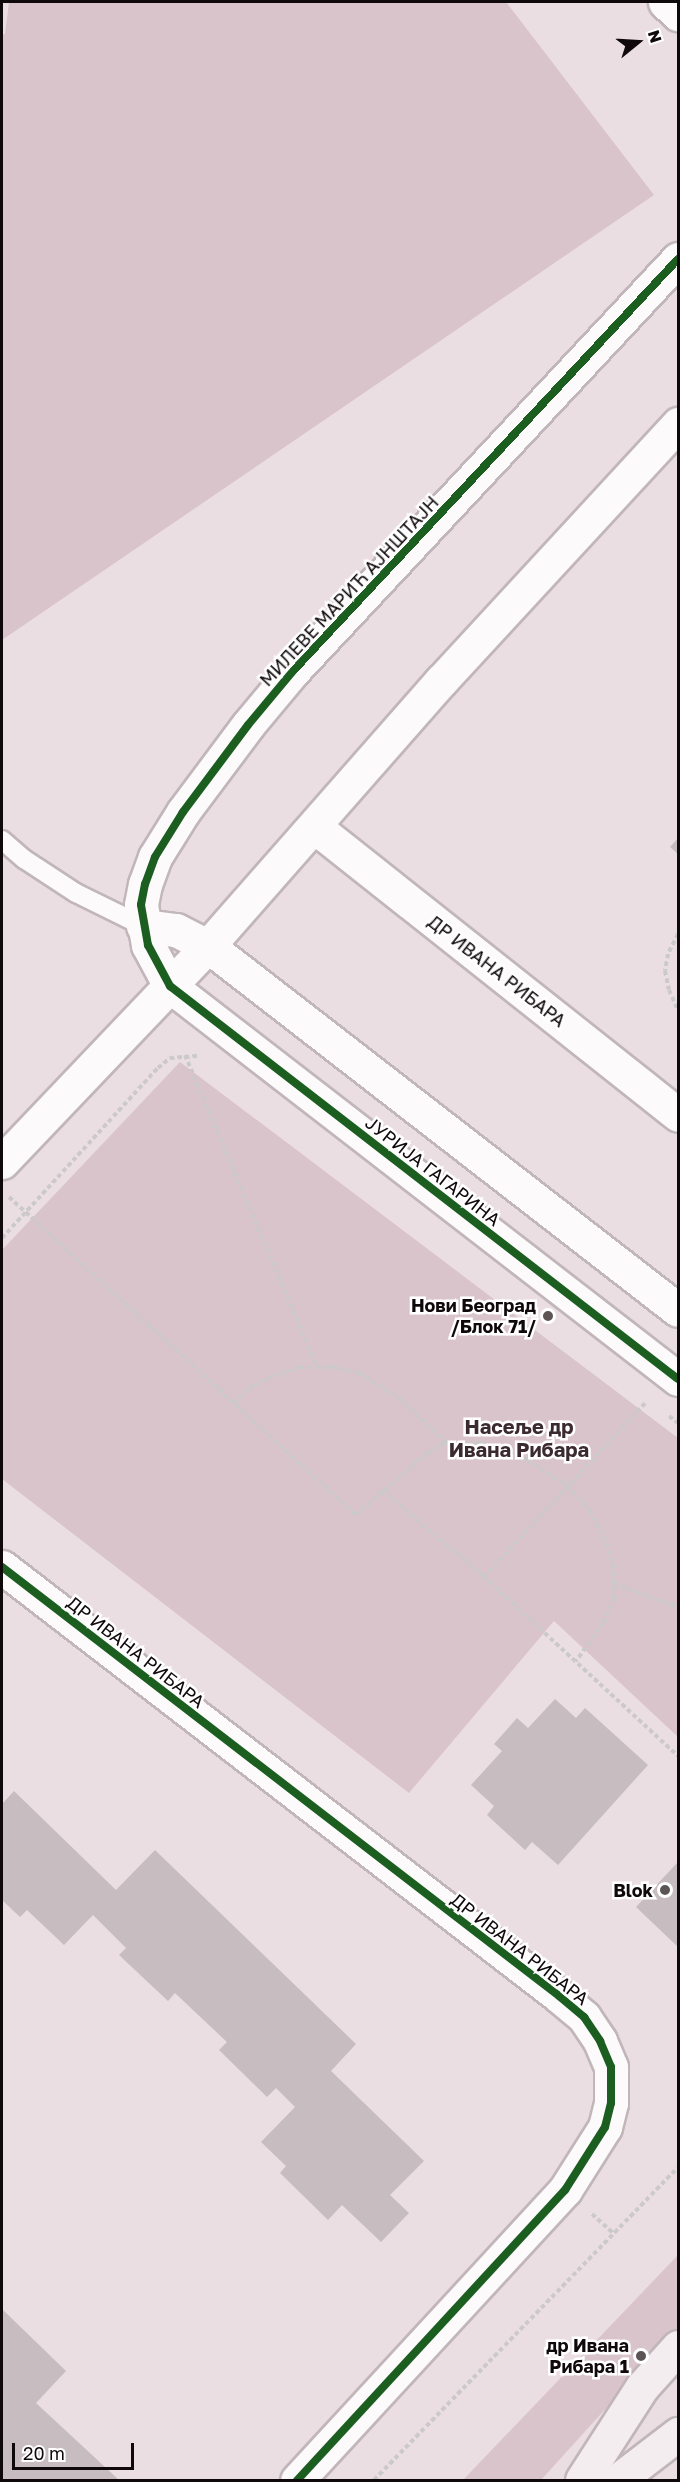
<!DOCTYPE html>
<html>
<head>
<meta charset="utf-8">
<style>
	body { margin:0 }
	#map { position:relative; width:680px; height:2482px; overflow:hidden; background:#ebdee2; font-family:"Golos Text",sans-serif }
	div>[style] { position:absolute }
	.green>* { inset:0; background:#dac4cb }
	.building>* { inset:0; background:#c7bcc0 }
	.path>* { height:4px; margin-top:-2px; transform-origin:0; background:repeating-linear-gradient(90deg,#ccc9ca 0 4.5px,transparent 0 7.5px) }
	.roads { filter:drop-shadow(2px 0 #c1b6ba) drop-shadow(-2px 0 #c1b6ba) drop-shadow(0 2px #c1b6ba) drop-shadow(0 -2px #c1b6ba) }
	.lane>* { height:18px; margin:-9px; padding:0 9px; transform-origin:9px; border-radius:9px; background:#fcfafb }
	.street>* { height:33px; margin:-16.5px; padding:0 16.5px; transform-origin:16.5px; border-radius:16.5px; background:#fcfafb }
	.secondary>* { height:33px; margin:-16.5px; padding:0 16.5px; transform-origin:16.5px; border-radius:16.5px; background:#f4edf0 }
	.cycleway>* { height:8px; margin:-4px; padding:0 4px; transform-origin:4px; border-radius:4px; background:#1b5e20 }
	.dots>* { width:16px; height:16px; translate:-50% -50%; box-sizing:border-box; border:3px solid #fff; border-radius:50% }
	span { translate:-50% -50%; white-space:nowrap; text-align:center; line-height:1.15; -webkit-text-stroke:5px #fff; paint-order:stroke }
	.street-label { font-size:18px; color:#10090b }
	.poi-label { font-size:18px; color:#10090b; font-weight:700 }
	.right { translate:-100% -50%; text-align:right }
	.neighbourhood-label { font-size:20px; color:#3b2a30; font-weight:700 }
	.frame { position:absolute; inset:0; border:3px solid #10090b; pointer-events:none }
	.north { position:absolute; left:608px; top:12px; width:60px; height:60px; -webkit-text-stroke:4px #fff; paint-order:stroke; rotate:72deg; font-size:16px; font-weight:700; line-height:24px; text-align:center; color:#10090b }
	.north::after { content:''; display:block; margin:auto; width:21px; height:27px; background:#10090b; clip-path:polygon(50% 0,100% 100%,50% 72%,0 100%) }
	.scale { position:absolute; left:12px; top:2443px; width:122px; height:27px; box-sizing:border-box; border:3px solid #10090b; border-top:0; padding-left:8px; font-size:18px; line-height:21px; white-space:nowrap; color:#10090b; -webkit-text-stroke:4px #fff; paint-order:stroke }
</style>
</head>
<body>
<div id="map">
	<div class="green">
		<div style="clip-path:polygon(9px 2px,506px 2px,654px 195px,2px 640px,2px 35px,5px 34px)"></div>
		<div style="clip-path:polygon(180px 1062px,678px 1438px,678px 1737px,554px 1621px,409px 1793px,2px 1479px,2px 1250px)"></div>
		<div style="clip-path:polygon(678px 2255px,678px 2329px,541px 2480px,463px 2480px)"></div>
	</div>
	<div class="building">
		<div style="clip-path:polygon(678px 838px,678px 854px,670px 847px)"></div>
		<div style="clip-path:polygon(555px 1699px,576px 1718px,585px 1708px,648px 1765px,558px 1865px,532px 1842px,525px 1850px,487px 1815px,494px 1806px,471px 1785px,502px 1751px,494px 1744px,517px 1718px,528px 1728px)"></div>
		<div style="clip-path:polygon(14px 1791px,116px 1890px,155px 1850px,356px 2044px,331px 2071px,424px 2161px,390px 2195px,409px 2213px,381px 2242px,342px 2205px,328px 2220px,280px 2173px,286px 2166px,261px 2142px,295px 2107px,276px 2088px,267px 2097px,219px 2050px,227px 2042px,194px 2011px,175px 1993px,168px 2001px,119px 1955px,126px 1948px,93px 1915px,64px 1945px,27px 1910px,20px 1917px,2px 1900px,2px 1804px)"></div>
		<div style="clip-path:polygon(678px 1862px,678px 1947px,636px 1907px)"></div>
		<div style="clip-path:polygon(2px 2309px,66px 2371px,36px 2403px,119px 2480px,2px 2480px)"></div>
	</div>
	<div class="path">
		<div style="left:678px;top:934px;width:22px;rotate:117deg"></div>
		<div style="left:668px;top:954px;width:17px;rotate:100deg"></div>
		<div style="left:665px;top:971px;width:19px;rotate:78deg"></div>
		<div style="left:669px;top:990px;width:22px;rotate:66deg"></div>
		<div style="left:185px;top:1055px;width:339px;rotate:67.1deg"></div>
		<div style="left:9px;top:1197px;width:471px;rotate:42.5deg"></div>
		<div style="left:356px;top:1515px;width:94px;rotate:-41.1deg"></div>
		<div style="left:427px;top:1453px;width:21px;rotate:-28deg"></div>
		<div style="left:446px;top:1443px;width:35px"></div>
		<div style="left:481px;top:1443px;width:50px;rotate:19.9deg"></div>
		<div style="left:528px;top:1460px;width:48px;rotate:33deg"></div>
		<div style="left:568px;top:1486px;width:33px;rotate:47deg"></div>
		<div style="left:590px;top:1510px;width:37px;rotate:64deg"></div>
		<div style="left:606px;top:1543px;width:22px;rotate:72deg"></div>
		<div style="left:613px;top:1564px;width:34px;rotate:88deg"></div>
		<div style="left:614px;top:1598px;width:27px;rotate:114deg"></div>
		<div style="left:603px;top:1623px;width:47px;rotate:125.4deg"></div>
		<div style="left:2px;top:1238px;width:231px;rotate:-47.5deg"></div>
		<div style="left:158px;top:1068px;width:16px;rotate:-40deg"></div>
		<div style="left:170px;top:1058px;width:27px;rotate:-4deg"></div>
		<div style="left:233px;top:1403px;width:28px;rotate:-41deg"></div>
		<div style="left:254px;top:1385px;width:22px;rotate:-24deg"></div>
		<div style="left:274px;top:1376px;width:28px;rotate:-19deg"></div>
		<div style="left:300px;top:1367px;width:33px"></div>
		<div style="left:333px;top:1367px;width:27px;rotate:13deg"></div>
		<div style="left:359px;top:1373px;width:47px;rotate:32deg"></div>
		<div style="left:399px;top:1398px;width:65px;rotate:43.8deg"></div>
		<div style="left:669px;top:1416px;width:11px;rotate:38deg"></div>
		<div style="left:382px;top:1490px;width:134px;rotate:40.5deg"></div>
		<div style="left:484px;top:1577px;width:264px;rotate:42.7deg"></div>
		<div style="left:484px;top:1577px;width:238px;rotate:-47.2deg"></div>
		<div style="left:614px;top:1584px;width:68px;rotate:19.8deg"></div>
		<div style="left:592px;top:2214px;width:28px;rotate:42deg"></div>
		<div style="left:374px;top:2480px;width:436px;rotate:-45.8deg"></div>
	</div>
	<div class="roads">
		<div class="lane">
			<div style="left:2px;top:840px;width:29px;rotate:41deg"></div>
			<div style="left:24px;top:859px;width:62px;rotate:33.2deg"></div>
			<div style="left:76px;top:893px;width:75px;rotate:26.2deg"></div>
		</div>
		<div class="street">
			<div style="left:665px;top:2px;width:18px;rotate:43deg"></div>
			<div style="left:678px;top:259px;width:564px;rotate:133.06deg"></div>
			<div style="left:293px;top:671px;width:70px;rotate:129.8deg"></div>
			<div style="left:248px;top:725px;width:109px;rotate:126.8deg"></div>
			<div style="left:183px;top:812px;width:53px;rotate:121.9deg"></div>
			<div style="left:155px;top:857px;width:29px;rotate:110deg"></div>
			<div style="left:145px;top:884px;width:21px;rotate:101deg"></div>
			<div style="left:141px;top:905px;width:41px;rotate:80.1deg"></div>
			<div style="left:148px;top:945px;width:47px;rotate:61.8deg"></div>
			<div style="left:170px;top:986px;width:642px;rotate:37.73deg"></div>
			<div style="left:315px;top:827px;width:463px;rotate:38.4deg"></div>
			<div style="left:143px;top:926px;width:33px;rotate:7deg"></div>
			<div style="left:176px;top:930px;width:36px;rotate:27deg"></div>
			<div style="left:208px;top:946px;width:594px;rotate:37.76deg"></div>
			<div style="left:2px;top:1162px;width:298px;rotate:-46.4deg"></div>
			<div style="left:208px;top:946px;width:353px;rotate:-48.7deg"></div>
			<div style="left:441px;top:681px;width:350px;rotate:-47.3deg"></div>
			<div style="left:2px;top:1567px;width:703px;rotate:37.6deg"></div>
			<div style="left:559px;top:1996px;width:33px;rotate:40deg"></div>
			<div style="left:584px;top:2017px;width:29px;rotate:56deg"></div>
			<div style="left:600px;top:2041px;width:28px;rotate:67deg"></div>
			<div style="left:611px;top:2067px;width:36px;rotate:90deg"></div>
			<div style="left:611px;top:2103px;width:25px;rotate:104deg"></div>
			<div style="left:605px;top:2127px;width:75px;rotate:122.4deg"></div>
			<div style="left:565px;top:2190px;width:395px;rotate:132.7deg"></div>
		</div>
		<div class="secondary">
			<div style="left:582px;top:2480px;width:111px;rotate:-57.2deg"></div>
			<div style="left:642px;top:2387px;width:54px;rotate:-48deg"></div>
			<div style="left:618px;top:2480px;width:76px;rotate:-37.5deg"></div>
		</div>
	</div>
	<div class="cycleway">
		<div style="left:678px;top:259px;width:564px;rotate:133.06deg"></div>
		<div style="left:293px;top:671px;width:70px;rotate:129.8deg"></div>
		<div style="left:248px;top:725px;width:109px;rotate:126.8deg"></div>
		<div style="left:183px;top:812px;width:53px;rotate:121.9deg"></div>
		<div style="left:155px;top:857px;width:29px;rotate:110deg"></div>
		<div style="left:145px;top:884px;width:21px;rotate:101deg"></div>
		<div style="left:141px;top:905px;width:41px;rotate:80.1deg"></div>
		<div style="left:148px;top:945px;width:47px;rotate:61.8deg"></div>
		<div style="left:170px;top:986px;width:642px;rotate:37.73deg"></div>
		<div style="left:2px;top:1567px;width:703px;rotate:37.6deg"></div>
		<div style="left:559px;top:1996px;width:33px;rotate:40deg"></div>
		<div style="left:584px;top:2017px;width:29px;rotate:56deg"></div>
		<div style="left:600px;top:2041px;width:28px;rotate:67deg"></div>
		<div style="left:611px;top:2067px;width:36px;rotate:90deg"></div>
		<div style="left:611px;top:2103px;width:25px;rotate:104deg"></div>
		<div style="left:605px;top:2127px;width:75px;rotate:122.4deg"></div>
		<div style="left:565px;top:2190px;width:395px;rotate:132.7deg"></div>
	</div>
	<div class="dots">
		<div style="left:548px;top:1316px;background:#5d5456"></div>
		<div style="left:665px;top:1890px;background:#5d5456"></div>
		<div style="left:641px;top:2356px;background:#5d5456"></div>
	</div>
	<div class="street-label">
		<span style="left:349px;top:591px;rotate:-47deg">МИЛЕВЕ МАРИЋ АЈНШТАЈН</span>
		<span style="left:497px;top:971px;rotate:38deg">ДР ИВАНА РИБАРА</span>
		<span style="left:433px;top:1171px;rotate:38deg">ЈУРИЈА ГАГАРИНА</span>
		<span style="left:136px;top:1652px;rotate:38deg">ДР ИВАНА РИБАРА</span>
		<span style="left:520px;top:1949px;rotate:38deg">ДР ИВАНА РИБАРА</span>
	</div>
	<div class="poi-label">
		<span class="right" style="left:536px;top:1316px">Нови Београд<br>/Блок 71/</span>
		<span class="right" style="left:653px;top:1890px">Blok</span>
		<span class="right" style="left:629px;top:2356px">др Ивана<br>Рибара 1</span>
	</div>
	<div class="neighbourhood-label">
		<span style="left:519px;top:1438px">Насеље др<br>Ивана Рибара</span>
	</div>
	<div class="frame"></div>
	<div class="north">N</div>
	<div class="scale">20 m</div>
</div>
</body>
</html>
